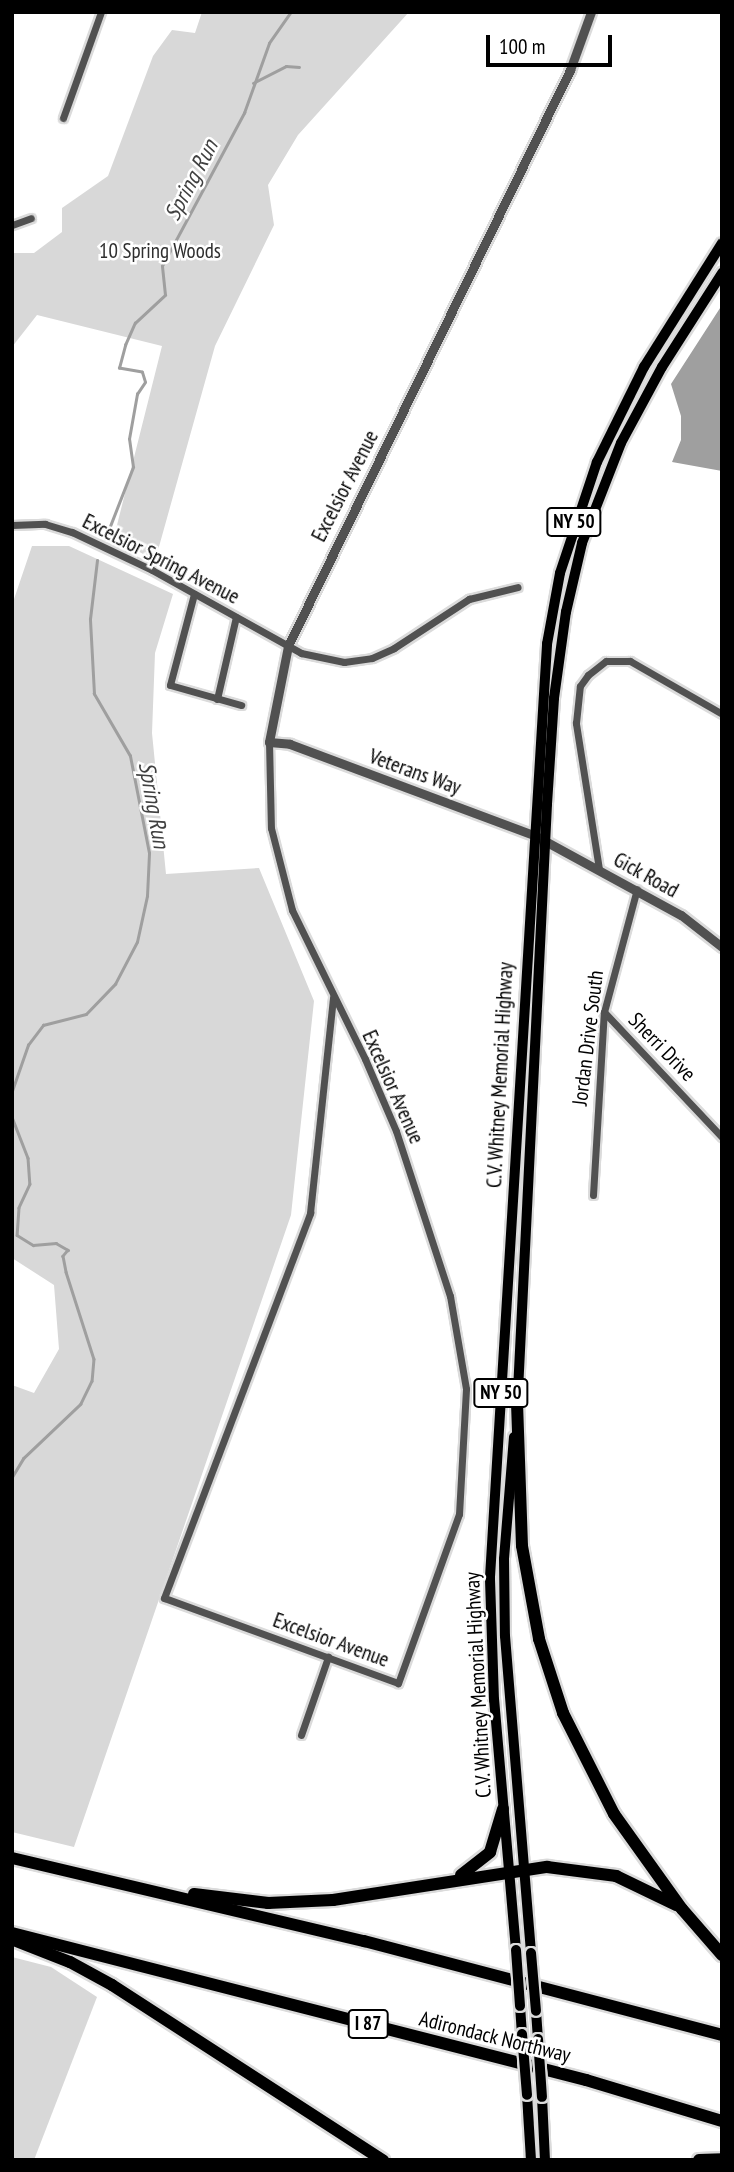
<!DOCTYPE html>
<html>
<head>
<meta charset="utf-8">
<style>
	body { margin:0 }
	#map { position:relative; width:734px; height:2172px; overflow:hidden; background:#fff; font-family:"PT Sans Narrow",sans-serif }
	div>[style] { position:absolute }
	.green>* { inset:0; background:#d8d8d8 }
	.water>* { inset:0; background:#9f9f9f }
	.stream>* { height:2.5px; margin:-1.25px; padding:0 1.25px; transform-origin:1.25px; border-radius:1.25px; background:#9f9f9f }
	.roads { filter:drop-shadow(2px 0 #dbdbdb) drop-shadow(-2px 0 #dbdbdb) drop-shadow(0 2px #dbdbdb) drop-shadow(0 -2px #dbdbdb) }
	.minor>* { height:7px; margin:-3.5px; padding:0 3.5px; transform-origin:3.5px; border-radius:3.5px; background:#515151 }
	.tertiary>* { height:9px; margin:-4.5px; padding:0 4.5px; transform-origin:4.5px; border-radius:4.5px; background:#515151 }
	.trunk>* { height:10px; margin:-5px; padding:0 5px; transform-origin:5px; border-radius:5px; background:#000 }
	.motorway>* { height:12px; margin:-6px; padding:0 6px; transform-origin:6px; border-radius:6px; background:#000 }
	.bridges { filter:drop-shadow(2px 0 #dbdbdb) drop-shadow(-2px 0 #dbdbdb) drop-shadow(0 2px #dbdbdb) drop-shadow(0 -2px #dbdbdb) }
	.trunk-bridge>* { height:10px; margin:-5px; padding:0 5px; transform-origin:5px; border-radius:5px; background:#000 }
	span { translate:-50% -50%; white-space:nowrap; text-align:center; line-height:1.15; -webkit-text-stroke:5px #fff; paint-order:stroke }
	.shield-label span { padding:2px 5px; background:#fff; border:2px solid; border-radius:5px; -webkit-text-stroke-width:0 }
	.shield-label { font-size:19px; color:#000; font-weight:700 }
	.park-label { font-size:21px; color:#2f2f2f }
	.street-label { font-size:21px; color:#000 }
	.water-label { font-size:23px; color:#404040; font-style:italic }
	.frame { position:absolute; inset:0; border:14px solid #000; pointer-events:none }
	.scale { position:absolute; left:486px; top:35px; width:126px; height:32px; box-sizing:border-box; border:4px solid #000; border-top:0; padding-left:9px; font-size:21px; line-height:24px; white-space:nowrap; color:#000; -webkit-text-stroke:5px #fff; paint-order:stroke }
</style>
</head>
<body>
<div id="map">
	<div class="green">
		<div style="clip-path:polygon(202px 12px,409px 12px,298px 135px,268px 185px,274px 225px,215px 346px,155px 561px,114px 537px,162px 346px,37px 315px,12px 347px,12px 253px,34px 253px,62px 232px,62px 208px,108px 176px,153px 56px,172px 30px,195px 33px)"></div>
		<div style="clip-path:polygon(32px 546px,69px 546px,173px 594px,155px 653px,152px 733px,166px 874px,259px 868px,314px 1001px,291px 1215px,74px 1847px,12px 1832px,12px 1385px,34px 1393px,59px 1349px,54px 1285px,12px 1258px,12px 605px)"></div>
		<div style="clip-path:polygon(12px 1957px,51px 1967px,97px 1997px,34px 2160px,12px 2160px)"></div>
	</div>
	<div class="water">
		<div style="clip-path:polygon(722px 305px,722px 471px,672px 462px,681px 440px,681px 416px,671px 384px)"></div>
	</div>
	<div class="stream">
		<div style="left:253px;top:83px;width:37px;rotate:-27deg"></div>
		<div style="left:286px;top:66px;width:13px;rotate:4deg"></div>
		<div style="left:105px;top:539px;width:77px;rotate:-68.7deg"></div>
		<div style="left:133px;top:467px;width:28px;rotate:-98deg"></div>
		<div style="left:129px;top:439px;width:46px;rotate:-79.9deg"></div>
		<div style="left:137px;top:394px;width:14px;rotate:-56deg"></div>
		<div style="left:145px;top:382px;width:10px;rotate:-107deg"></div>
		<div style="left:142px;top:372px;width:23px;rotate:-170deg"></div>
		<div style="left:119px;top:368px;width:24px;rotate:-75deg"></div>
		<div style="left:125px;top:345px;width:24px;rotate:-66deg"></div>
		<div style="left:135px;top:323px;width:41px;rotate:-43deg"></div>
		<div style="left:165px;top:295px;width:29px;rotate:-96deg"></div>
		<div style="left:162px;top:266px;width:174px;rotate:-61.8deg"></div>
		<div style="left:244px;top:113px;width:74px;rotate:-70.3deg"></div>
		<div style="left:269px;top:43px;width:38px;rotate:-55deg"></div>
		<div style="left:12px;top:1091px;width:49px;rotate:-70.8deg"></div>
		<div style="left:28px;top:1045px;width:25px;rotate:-53deg"></div>
		<div style="left:43px;top:1025px;width:44px;rotate:-14.3deg"></div>
		<div style="left:86px;top:1014px;width:42px;rotate:-46deg"></div>
		<div style="left:115px;top:984px;width:47px;rotate:-62.4deg"></div>
		<div style="left:137px;top:942px;width:47px;rotate:-77.7deg"></div>
		<div style="left:147px;top:896px;width:43px;rotate:-87.3deg"></div>
		<div style="left:149px;top:853px;width:99px;rotate:-101.1deg"></div>
		<div style="left:130px;top:756px;width:72px;rotate:-120.1deg"></div>
		<div style="left:94px;top:694px;width:75px;rotate:-93.1deg"></div>
		<div style="left:90px;top:619px;width:59px;rotate:-83.2deg"></div>
		<div style="left:12px;top:1117px;width:44px;rotate:68.7deg"></div>
		<div style="left:28px;top:1158px;width:26px;rotate:86deg"></div>
		<div style="left:30px;top:1184px;width:26px;rotate:115deg"></div>
		<div style="left:19px;top:1208px;width:27px;rotate:94deg"></div>
		<div style="left:17px;top:1235px;width:19px;rotate:32deg"></div>
		<div style="left:33px;top:1245px;width:23px;rotate:-5deg"></div>
		<div style="left:56px;top:1243px;width:14px;rotate:30deg"></div>
		<div style="left:68px;top:1250px;width:8px;rotate:130deg"></div>
		<div style="left:63px;top:1256px;width:16px;rotate:79deg"></div>
		<div style="left:66px;top:1272px;width:91px;rotate:72.2deg"></div>
		<div style="left:94px;top:1359px;width:22px;rotate:95deg"></div>
		<div style="left:92px;top:1381px;width:25px;rotate:116deg"></div>
		<div style="left:81px;top:1404px;width:79px;rotate:136.5deg"></div>
		<div style="left:24px;top:1458px;width:23px;rotate:121deg"></div>
	</div>
	<div class="roads">
		<div class="minor">
			<div style="left:63px;top:118px;width:113px;rotate:-70.3deg"></div>
			<div style="left:12px;top:225px;width:20px;rotate:-20deg"></div>
			<div style="left:12px;top:525px;width:33px;rotate:-2deg"></div>
			<div style="left:45px;top:524px;width:28px;rotate:17deg"></div>
			<div style="left:72px;top:532px;width:89px;rotate:25.4deg"></div>
			<div style="left:152px;top:570px;width:171px;rotate:29.1deg"></div>
			<div style="left:301px;top:653px;width:44px;rotate:11.8deg"></div>
			<div style="left:344px;top:662px;width:28px;rotate:-8deg"></div>
			<div style="left:372px;top:658px;width:24px;rotate:-24deg"></div>
			<div style="left:394px;top:648px;width:90px;rotate:-33.2deg"></div>
			<div style="left:469px;top:599px;width:50px;rotate:-13.8deg"></div>
			<div style="left:194px;top:594px;width:94px;rotate:104.8deg"></div>
			<div style="left:170px;top:685px;width:74px;rotate:15.7deg"></div>
			<div style="left:217px;top:699px;width:84px;rotate:-77deg"></div>
			<div style="left:269px;top:742px;width:86px;rotate:88.7deg"></div>
			<div style="left:271px;top:828px;width:85px;rotate:75.6deg"></div>
			<div style="left:292px;top:910px;width:166px;rotate:63.9deg"></div>
			<div style="left:365px;top:1059px;width:78px;rotate:66.7deg"></div>
			<div style="left:396px;top:1131px;width:174px;rotate:71.9deg"></div>
			<div style="left:450px;top:1296px;width:94px;rotate:80.2deg"></div>
			<div style="left:466px;top:1389px;width:125px;rotate:93.2deg"></div>
			<div style="left:459px;top:1514px;width:180px;rotate:109.8deg"></div>
			<div style="left:398px;top:1683px;width:249px;rotate:-160deg"></div>
			<div style="left:164px;top:1598px;width:412px;rotate:-69.2deg"></div>
			<div style="left:310px;top:1213px;width:217px;rotate:-83.9deg"></div>
			<div style="left:599px;top:869px;width:148px;rotate:-99deg"></div>
			<div style="left:576px;top:723px;width:37px;rotate:-84deg"></div>
			<div style="left:580px;top:686px;width:14px;rotate:-54deg"></div>
			<div style="left:588px;top:675px;width:23px;rotate:-38deg"></div>
			<div style="left:606px;top:661px;width:24px"></div>
			<div style="left:630px;top:661px;width:106px;rotate:29.9deg"></div>
			<div style="left:604px;top:1012px;width:172px;rotate:46.7deg"></div>
			<div style="left:593px;top:1195px;width:183px;rotate:-86.6deg"></div>
			<div style="left:604px;top:1012px;width:127px;rotate:-75deg"></div>
			<div style="left:301px;top:1735px;width:83px;rotate:-70.9deg"></div>
		</div>
		<div class="tertiary">
			<div style="left:591px;top:12px;width:62px;rotate:109.9deg"></div>
			<div style="left:570px;top:70px;width:641px;rotate:116.09deg"></div>
			<div style="left:288px;top:646px;width:98px;rotate:101.2deg"></div>
			<div style="left:269px;top:742px;width:21px;rotate:5deg"></div>
			<div style="left:290px;top:744px;width:260px;rotate:20.5deg"></div>
			<div style="left:534px;top:835px;width:167px;rotate:28.6deg"></div>
			<div style="left:681px;top:915px;width:52px;rotate:38deg"></div>
		</div>
		<div class="trunk">
			<div style="left:517px;top:1411px;width:608px;rotate:-87.17deg"></div>
			<div style="left:547px;top:804px;width:106px;rotate:-86.2deg"></div>
			<div style="left:554px;top:698px;width:87px;rotate:-82.1deg"></div>
			<div style="left:566px;top:612px;width:71px;rotate:-76.9deg"></div>
			<div style="left:582px;top:543px;width:107px;rotate:-68.7deg"></div>
			<div style="left:621px;top:443px;width:86px;rotate:-61.7deg"></div>
			<div style="left:662px;top:367px;width:112px;rotate:-57.4deg"></div>
			<div style="left:514px;top:1437px;width:122px;rotate:94.7deg"></div>
			<div style="left:504px;top:1559px;width:77px;rotate:89.3deg"></div>
			<div style="left:505px;top:1636px;width:318px;rotate:85.3deg"></div>
			<div style="left:516px;top:1950px;width:251px;rotate:-95deg"></div>
			<div style="left:494px;top:1700px;width:123px;rotate:-91.9deg"></div>
			<div style="left:490px;top:1577px;width:935px;rotate:-86.5deg"></div>
			<div style="left:547px;top:644px;width:72px;rotate:-79.6deg"></div>
			<div style="left:560px;top:573px;width:117px;rotate:-71.6deg"></div>
			<div style="left:597px;top:462px;width:106px;rotate:-63.7deg"></div>
			<div style="left:644px;top:367px;width:146px;rotate:-57.8deg"></div>
			<div style="left:520px;top:2006px;width:28px;rotate:86deg"></div>
			<div style="left:536px;top:2011px;width:28px;rotate:86deg"></div>
			<div style="left:527px;top:2095px;width:65px;rotate:86.5deg"></div>
			<div style="left:542px;top:2097px;width:63px;rotate:87.3deg"></div>
		</div>
		<div class="motorway">
			<div style="left:517px;top:1403px;width:143px;rotate:88deg"></div>
			<div style="left:522px;top:1546px;width:95px;rotate:79.6deg"></div>
			<div style="left:539px;top:1639px;width:78px;rotate:72deg"></div>
			<div style="left:563px;top:1713px;width:113px;rotate:63.2deg"></div>
			<div style="left:614px;top:1814px;width:117px;rotate:54.4deg"></div>
			<div style="left:682px;top:1909px;width:61px;rotate:49deg"></div>
			<div style="left:12px;top:1858px;width:362px;rotate:13.3deg"></div>
			<div style="left:364px;top:1941px;width:370px;rotate:14.7deg"></div>
			<div style="left:461px;top:1875px;width:37px;rotate:-38deg"></div>
			<div style="left:490px;top:1852px;width:45px;rotate:-73.2deg"></div>
			<div style="left:194px;top:1894px;width:75px;rotate:6.9deg"></div>
			<div style="left:268px;top:1903px;width:65px;rotate:-2.6deg"></div>
			<div style="left:333px;top:1900px;width:217px;rotate:-8.8deg"></div>
			<div style="left:547px;top:1867px;width:70px;rotate:7.4deg"></div>
			<div style="left:616px;top:1876px;width:67px;rotate:25.8deg"></div>
			<div style="left:12px;top:1933px;width:593px;rotate:14.36deg"></div>
			<div style="left:586px;top:2080px;width:142px;rotate:16.8deg"></div>
			<div style="left:16px;top:1941px;width:58px;rotate:21.3deg"></div>
			<div style="left:70px;top:1962px;width:48px;rotate:28.7deg"></div>
			<div style="left:112px;top:1985px;width:323px;rotate:32.9deg"></div>
			<div style="left:699px;top:2160px;width:23px;rotate:-2deg"></div>
		</div>
	</div>
	<div class="bridges">
		<div class="trunk-bridge">
			<div style="left:516px;top:1950px;width:56px;rotate:85.9deg"></div>
			<div style="left:531px;top:1953px;width:58px;rotate:85.1deg"></div>
			<div style="left:522px;top:2034px;width:61px;rotate:85.3deg"></div>
			<div style="left:538px;top:2039px;width:58px;rotate:86.1deg"></div>
		</div>
	</div>
	<div class="shield-label">
		<span style="left:574px;top:522px">NY 50</span>
		<span style="left:501px;top:1393px">NY 50</span>
		<span style="left:368px;top:2024px">I 87</span>
	</div>
	<div class="park-label">
		<span style="left:160px;top:251px">10 Spring Woods</span>
	</div>
	<div class="street-label">
		<span style="left:345px;top:486px;rotate:-63deg">Excelsior Avenue</span>
		<span style="left:161px;top:559px;rotate:27deg">Excelsior Spring Avenue</span>
		<span style="left:415px;top:772px;rotate:20deg">Veterans Way</span>
		<span style="left:646px;top:875px;rotate:29deg">Gick Road</span>
		<span style="left:588px;top:1038px;rotate:-83deg">Jordan Drive South</span>
		<span style="left:662px;top:1047px;rotate:46deg">Sherri Drive</span>
		<span style="left:500px;top:1075px;rotate:-87deg">C.V. Whitney Memorial Highway</span>
		<span style="left:393px;top:1087px;rotate:66deg">Excelsior Avenue</span>
		<span style="left:331px;top:1640px;rotate:20deg">Excelsior Avenue</span>
		<span style="left:478px;top:1685px;rotate:-93deg">C.V. Whitney Memorial Highway</span>
		<span style="left:495px;top:2037px;rotate:14deg">Adirondack Northway</span>
	</div>
	<div class="water-label">
		<span style="left:191px;top:180px;rotate:-62deg">Spring Run</span>
		<span style="left:154px;top:805px;rotate:80deg">Spring Run</span>
	</div>
	<div class="frame"></div>
	<div class="scale">100 m</div>
</div>
</body>
</html>
